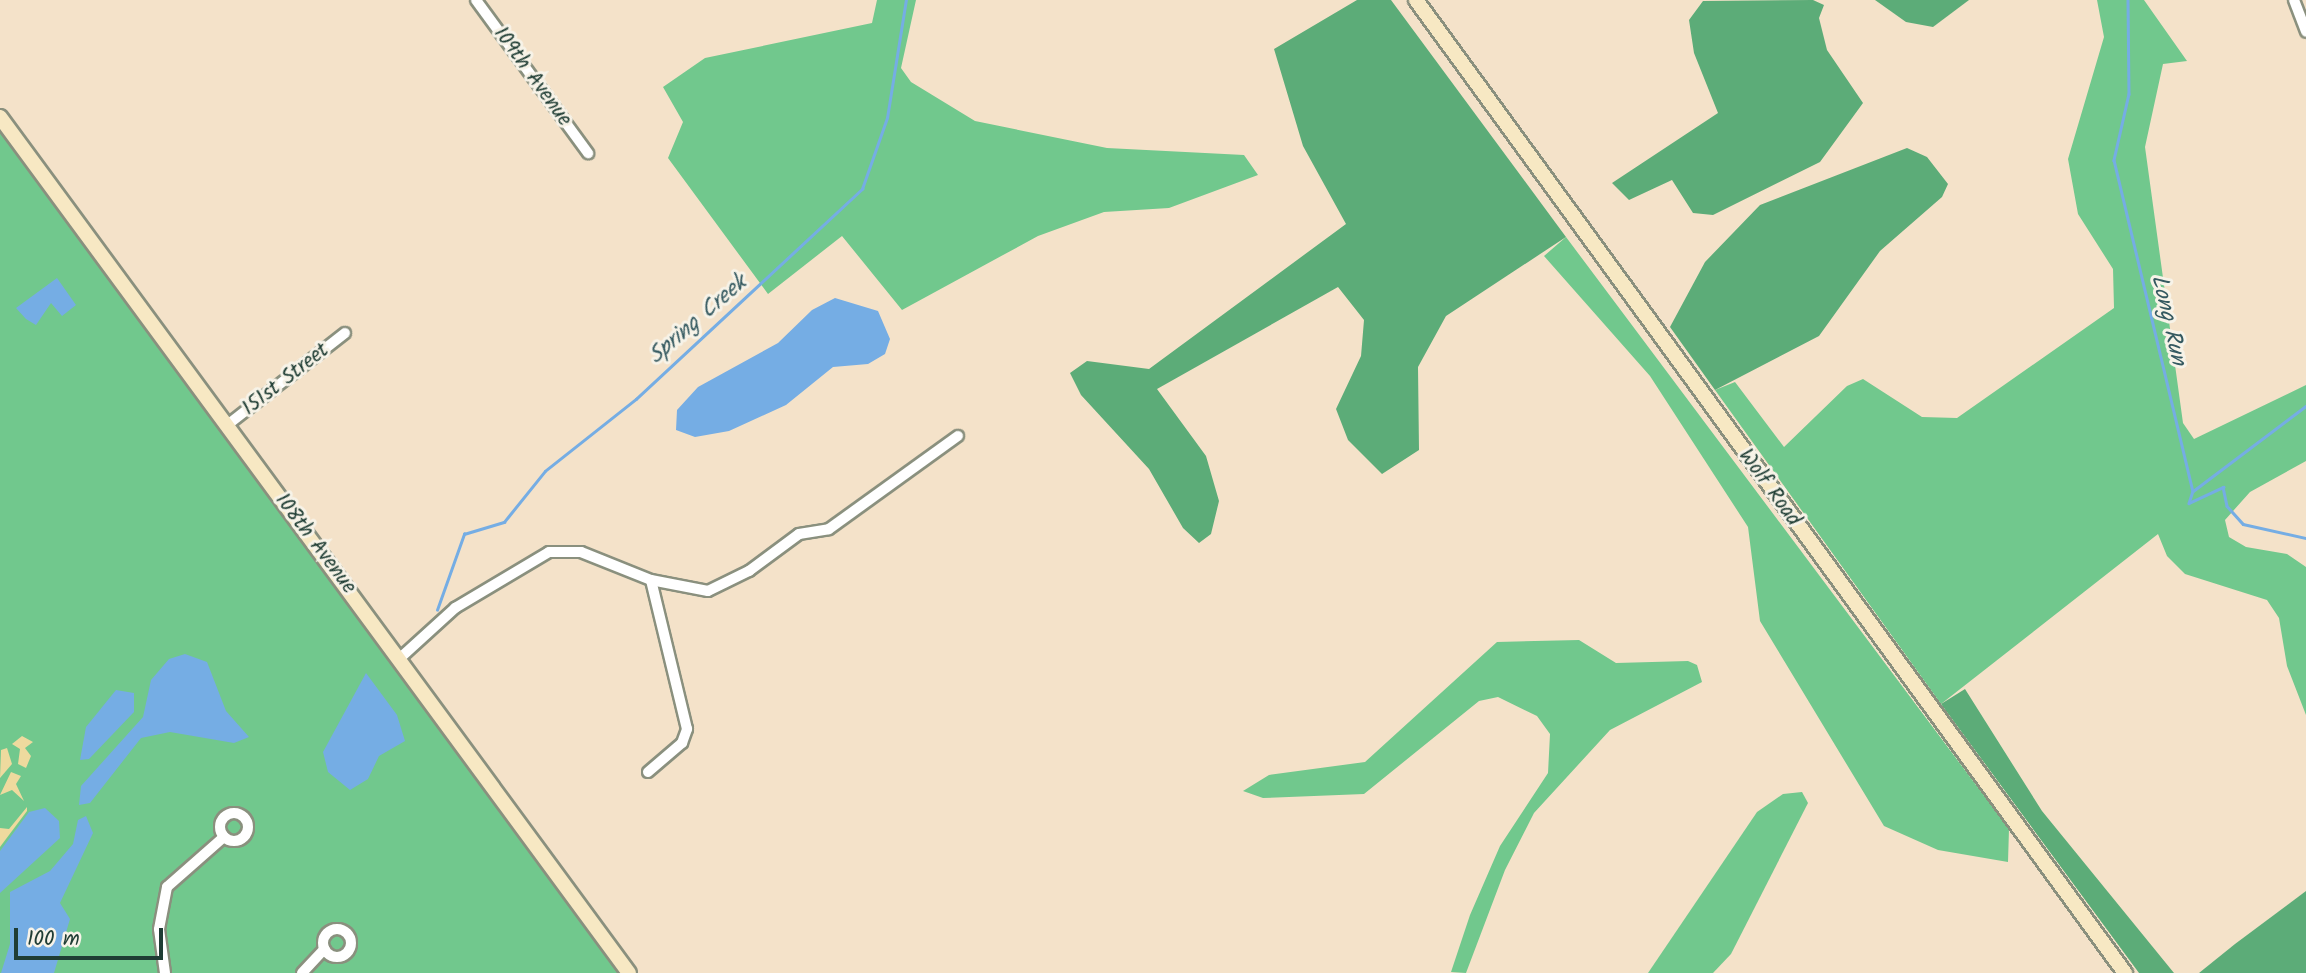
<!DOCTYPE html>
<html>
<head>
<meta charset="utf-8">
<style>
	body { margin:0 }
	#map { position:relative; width:2306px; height:973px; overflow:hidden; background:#f4e2c9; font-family:Kalam,sans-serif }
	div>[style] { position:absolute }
	.green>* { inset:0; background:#71c88d }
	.forest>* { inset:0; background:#5cac78 }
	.sand>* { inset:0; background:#eeda9e }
	.water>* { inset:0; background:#75ade4 }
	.stream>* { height:2.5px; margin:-1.25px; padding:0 1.25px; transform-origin:1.25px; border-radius:1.25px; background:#75ade4 }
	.roads { filter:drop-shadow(2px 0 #8a907e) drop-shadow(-2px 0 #8a907e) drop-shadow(0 2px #8a907e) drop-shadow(0 -2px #8a907e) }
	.street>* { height:10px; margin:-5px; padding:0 5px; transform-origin:5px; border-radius:5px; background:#fff }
	.street>.ring { margin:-5px; padding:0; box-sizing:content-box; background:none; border:10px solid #fff; border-radius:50% }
	.secondary>* { height:14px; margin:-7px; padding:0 7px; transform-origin:7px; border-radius:7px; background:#f7e8c3 }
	span { translate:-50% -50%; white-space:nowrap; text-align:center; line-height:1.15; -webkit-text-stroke:6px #f7f3e8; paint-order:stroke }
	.street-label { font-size:21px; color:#1f3d34 }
	.water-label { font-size:23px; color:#345960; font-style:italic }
	.scale { position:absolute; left:14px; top:928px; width:149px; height:32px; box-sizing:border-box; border:4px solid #1f3d34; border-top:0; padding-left:9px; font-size:21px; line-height:24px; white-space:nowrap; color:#1f3d34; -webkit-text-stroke:5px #f7f3e8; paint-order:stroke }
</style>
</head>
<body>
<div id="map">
	<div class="green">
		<div style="clip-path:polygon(877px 0,916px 0,901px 68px,911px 82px,975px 121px,1107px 148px,1244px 155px,1258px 175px,1169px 208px,1104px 212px,1038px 236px,902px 310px,842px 236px,768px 294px,668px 158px,683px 122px,663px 87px,705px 58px,872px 23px)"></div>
		<div style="clip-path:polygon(2097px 0,2144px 0,2187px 61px,2163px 64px,2145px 147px,2183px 423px,2194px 439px,2306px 385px,2306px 461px,2250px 492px,2225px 520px,2229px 537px,2246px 547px,2287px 554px,2306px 567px,2306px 715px,2287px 666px,2279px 618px,2267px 600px,2185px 574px,2167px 556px,2158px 534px,1941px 704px,1715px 390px,1735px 382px,1784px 447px,1847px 386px,1863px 379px,1922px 417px,1957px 418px,2114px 308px,2113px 269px,2078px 214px,2068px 159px,2104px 37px)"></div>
		<div style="clip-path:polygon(0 125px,621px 973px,0 973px)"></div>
		<div style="clip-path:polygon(1566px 237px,2009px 829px,2008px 862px,1938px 850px,1884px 826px,1760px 621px,1748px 527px,1650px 376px,1544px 256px)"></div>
		<div style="clip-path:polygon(1579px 640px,1616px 663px,1688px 661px,1697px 665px,1702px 682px,1610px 730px,1534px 813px,1505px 870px,1466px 973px,1451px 972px,1470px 915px,1500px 846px,1548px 773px,1550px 734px,1537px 716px,1498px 697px,1479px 701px,1364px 794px,1263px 798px,1243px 791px,1269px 775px,1365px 762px,1497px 642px)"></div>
		<div style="clip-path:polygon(1802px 792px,1808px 803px,1731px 954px,1713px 973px,1648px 973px,1757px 812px,1783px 794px)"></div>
	</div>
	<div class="forest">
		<div style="clip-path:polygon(1357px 0,1391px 0,1566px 237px,1446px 316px,1418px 367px,1419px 450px,1382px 474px,1348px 440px,1336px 409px,1361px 356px,1364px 320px,1338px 287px,1157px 389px,1206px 456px,1219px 501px,1211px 534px,1199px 543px,1183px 528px,1149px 469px,1081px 395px,1070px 373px,1087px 361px,1149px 369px,1346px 224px,1303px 146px,1274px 49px)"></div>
		<div style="clip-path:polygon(1813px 0,1824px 5px,1819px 18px,1827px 50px,1863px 103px,1820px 162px,1713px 215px,1693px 213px,1672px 180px,1629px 200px,1612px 183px,1718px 113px,1694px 53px,1689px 20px,1703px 1px)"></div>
		<div style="clip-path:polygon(1875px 0,1969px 0,1933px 27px,1906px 22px)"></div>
		<div style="clip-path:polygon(1907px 148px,1927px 157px,1948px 184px,1942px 197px,1880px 251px,1819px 336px,1715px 390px,1670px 327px,1705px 262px,1760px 205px)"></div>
		<div style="clip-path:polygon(1965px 689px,2042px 811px,2174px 973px,2139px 973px,1941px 704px)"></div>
		<div style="clip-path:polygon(2306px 891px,2306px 973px,2199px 973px,2235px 944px)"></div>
	</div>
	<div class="sand">
		<div style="clip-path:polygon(22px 736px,33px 742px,25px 748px,31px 756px,26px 768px,18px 764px,20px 749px,12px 744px)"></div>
		<div style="clip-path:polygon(7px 748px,12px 764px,0 778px,1px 750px)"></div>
		<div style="clip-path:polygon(11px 772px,21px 776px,16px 784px,24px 801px,12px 790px,0 795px)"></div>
		<div style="clip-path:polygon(27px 807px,27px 811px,0 847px,0 828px,9px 829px)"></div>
	</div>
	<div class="water">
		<div style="clip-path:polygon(57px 278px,76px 305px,62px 316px,51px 303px,36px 325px,26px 319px,16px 308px)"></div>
		<div style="clip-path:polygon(835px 298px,878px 311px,890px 339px,885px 354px,868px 364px,833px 367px,786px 405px,729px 431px,695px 437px,676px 430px,677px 410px,698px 387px,778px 343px,812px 310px)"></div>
		<div style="clip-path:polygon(185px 654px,207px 662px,226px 711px,249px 737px,234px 743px,170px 732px,141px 738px,90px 803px,79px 805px,81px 786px,143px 717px,151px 680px,169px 659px)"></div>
		<div style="clip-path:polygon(366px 673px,397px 715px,405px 741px,379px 756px,368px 779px,350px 790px,328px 772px,323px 752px)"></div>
		<div style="clip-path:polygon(116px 690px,134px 693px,134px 712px,89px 759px,80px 760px,86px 727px)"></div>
		<div style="clip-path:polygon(45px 808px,59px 821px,60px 838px,0 893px,0 851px,29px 812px)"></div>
		<div style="clip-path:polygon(86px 816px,93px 833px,60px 903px,70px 919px,54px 973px,1px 973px,10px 944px,10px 892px,50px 871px,73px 844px,78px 820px)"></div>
	</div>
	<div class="stream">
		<div style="left:2128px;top:0;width:94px;rotate:89.4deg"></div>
		<div style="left:2129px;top:94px;width:68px;rotate:102.8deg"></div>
		<div style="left:2114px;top:160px;width:340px;rotate:76.6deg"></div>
		<div style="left:2193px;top:491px;width:13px;rotate:108deg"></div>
		<div style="left:2189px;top:503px;width:38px;rotate:-25deg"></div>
		<div style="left:2223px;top:487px;width:19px;rotate:78deg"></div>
		<div style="left:2227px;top:506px;width:24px;rotate:48deg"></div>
		<div style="left:2243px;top:524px;width:65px;rotate:12.5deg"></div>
		<div style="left:2193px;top:491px;width:141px;rotate:-37deg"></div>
		<div style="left:437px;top:610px;width:81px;rotate:-70.4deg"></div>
		<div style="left:464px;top:534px;width:42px;rotate:-16.7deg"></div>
		<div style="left:504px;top:522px;width:65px;rotate:-51.2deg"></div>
		<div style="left:545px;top:471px;width:116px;rotate:-38.4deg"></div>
		<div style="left:636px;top:399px;width:309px;rotate:-42.9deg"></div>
		<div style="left:862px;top:189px;width:75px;rotate:-70.6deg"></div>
		<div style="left:887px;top:118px;width:120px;rotate:-80.9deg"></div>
	</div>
	<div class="roads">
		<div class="street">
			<div style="left:476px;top:0;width:190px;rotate:53.8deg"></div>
			<div style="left:2294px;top:0;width:34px;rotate:69deg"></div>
			<div style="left:226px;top:426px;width:151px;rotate:-38deg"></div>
			<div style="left:399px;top:659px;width:76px;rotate:-42.3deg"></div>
			<div style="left:455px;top:608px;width:109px;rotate:-30.8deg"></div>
			<div style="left:549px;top:552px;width:32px"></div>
			<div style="left:581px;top:552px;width:75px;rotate:21.8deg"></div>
			<div style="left:651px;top:580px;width:58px;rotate:10.9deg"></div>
			<div style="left:708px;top:591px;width:46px;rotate:-26deg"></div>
			<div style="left:749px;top:571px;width:62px;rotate:-36.5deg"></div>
			<div style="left:799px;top:534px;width:30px;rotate:-9deg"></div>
			<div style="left:829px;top:529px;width:159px;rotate:-35.8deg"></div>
			<div style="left:648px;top:772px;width:45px;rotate:-40.5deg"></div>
			<div style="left:682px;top:743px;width:15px;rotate:-70deg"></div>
			<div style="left:687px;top:729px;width:153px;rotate:-103.6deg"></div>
			<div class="ring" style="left:220px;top:813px;width:18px;height:18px"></div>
			<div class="ring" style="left:323px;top:929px;width:18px;height:18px"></div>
			<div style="left:165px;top:973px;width:44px;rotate:-97.8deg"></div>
			<div style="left:159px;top:929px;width:43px;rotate:-79.2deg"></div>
			<div style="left:167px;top:887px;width:76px;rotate:-41.3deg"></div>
			<div style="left:302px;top:973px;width:33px;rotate:-47deg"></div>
		</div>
		<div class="secondary">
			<div style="left:1416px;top:0;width:1204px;rotate:53.92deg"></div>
			<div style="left:0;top:117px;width:1062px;rotate:53.69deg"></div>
		</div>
	</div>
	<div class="street-label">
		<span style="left:532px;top:77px;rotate:54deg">109th Avenue</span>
		<span style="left:286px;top:380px;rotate:-38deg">151st Street</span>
		<span style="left:1769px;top:488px;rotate:54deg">Wolf Road</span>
		<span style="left:315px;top:544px;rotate:53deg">108th Avenue</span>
	</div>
	<div class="water-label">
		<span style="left:698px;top:320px;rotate:-41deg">Spring Creek</span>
		<span style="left:2168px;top:320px;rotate:77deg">Long Run</span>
	</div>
	<div class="scale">100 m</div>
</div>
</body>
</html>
